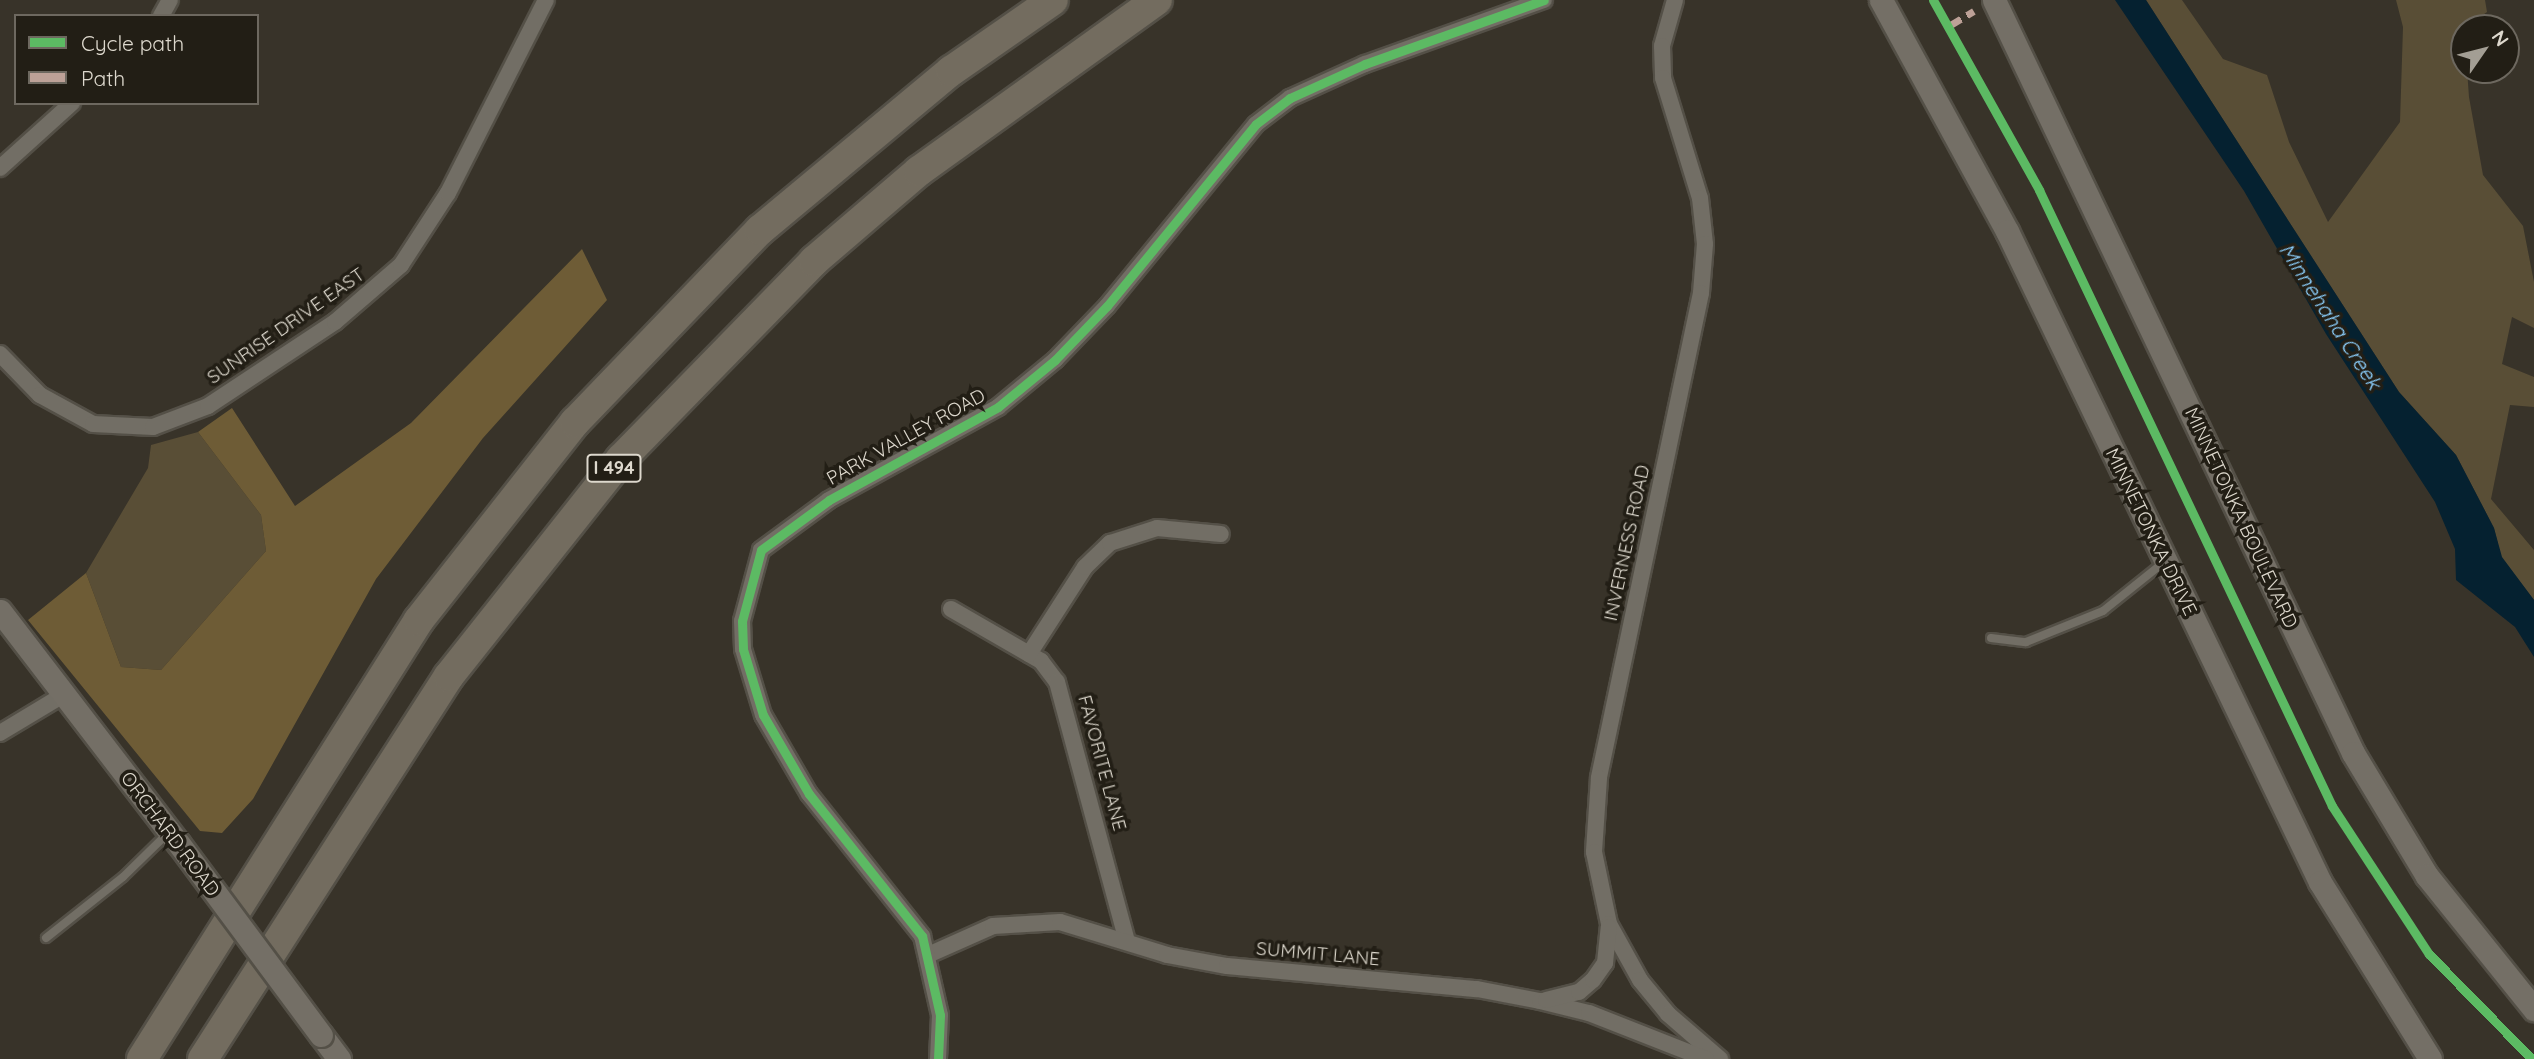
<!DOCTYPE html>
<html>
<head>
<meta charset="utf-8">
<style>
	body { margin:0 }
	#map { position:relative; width:2534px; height:1059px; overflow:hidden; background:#383329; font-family:Quicksand,sans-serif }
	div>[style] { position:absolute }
	.green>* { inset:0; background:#594e36 }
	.forest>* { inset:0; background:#6e5c36 }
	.water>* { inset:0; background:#052130 }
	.roads { filter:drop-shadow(2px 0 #545047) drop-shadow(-2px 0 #545047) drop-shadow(0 2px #545047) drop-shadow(0 -2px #545047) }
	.lane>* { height:8px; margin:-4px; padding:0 4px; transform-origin:4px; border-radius:4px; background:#726e65 }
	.street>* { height:16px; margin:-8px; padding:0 8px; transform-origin:8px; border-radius:8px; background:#726e65 }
	.secondary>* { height:23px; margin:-11.5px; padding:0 11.5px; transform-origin:11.5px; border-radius:11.5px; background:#746f66 }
	.highway>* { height:30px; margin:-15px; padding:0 15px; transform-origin:15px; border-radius:15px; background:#736c5f }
	.bridges { filter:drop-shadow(2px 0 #545047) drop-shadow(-2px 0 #545047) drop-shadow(0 2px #545047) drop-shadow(0 -2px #545047) }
	.secondary-bridge>* { height:23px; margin:-11.5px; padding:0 11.5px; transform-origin:11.5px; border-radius:11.5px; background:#746f66 }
	.quiet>* { height:7px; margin-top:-3.5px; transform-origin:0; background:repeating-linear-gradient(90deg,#bda197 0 14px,transparent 0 21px) }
	.cycleway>* { height:9px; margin:-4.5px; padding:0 4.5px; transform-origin:4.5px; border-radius:4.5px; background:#5cba63 }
	span { translate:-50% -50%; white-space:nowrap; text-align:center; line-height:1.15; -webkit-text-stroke:7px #221e15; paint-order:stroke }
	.shield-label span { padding:2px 5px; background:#221e15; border:2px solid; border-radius:5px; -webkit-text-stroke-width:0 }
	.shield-label { font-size:18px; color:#ddd8cd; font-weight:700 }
	.street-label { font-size:19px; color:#ddd8cd }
	.water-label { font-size:21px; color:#8cd0fe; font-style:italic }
	.legend { position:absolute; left:14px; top:14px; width:245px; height:91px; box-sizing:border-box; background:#221e15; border:2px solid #6d685f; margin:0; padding:9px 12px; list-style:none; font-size:21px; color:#ddd8cd }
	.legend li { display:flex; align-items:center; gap:14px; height:35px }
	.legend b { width:35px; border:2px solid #6d685f }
	.north { position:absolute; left:2450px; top:14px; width:70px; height:70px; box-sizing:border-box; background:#221e15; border:2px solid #6d685f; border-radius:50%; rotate:55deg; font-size:19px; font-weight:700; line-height:28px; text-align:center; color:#ddd8cd }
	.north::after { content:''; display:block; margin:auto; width:24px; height:32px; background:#a39e94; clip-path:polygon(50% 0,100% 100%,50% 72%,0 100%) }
</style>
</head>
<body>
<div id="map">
	<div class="green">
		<div style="clip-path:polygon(2146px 0,2182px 0,2223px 59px,2267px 75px,2289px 142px,2328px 222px,2400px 122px,2403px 27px,2396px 0,2485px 0,2487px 12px,2464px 28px,2469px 97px,2483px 175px,2523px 226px,2534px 282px,2534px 328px,2512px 317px,2502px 364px,2534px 377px,2534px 407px,2510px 405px,2491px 499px,2534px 550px,2534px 600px,2501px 557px,2494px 528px,2456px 455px,2399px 392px)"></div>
		<div style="clip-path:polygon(198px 432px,261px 515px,266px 551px,161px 670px,121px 667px,86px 573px,148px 468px,151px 445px)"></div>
	</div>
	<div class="forest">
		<div style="clip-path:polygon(582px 249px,607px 300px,483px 438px,376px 579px,253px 799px,222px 833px,200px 831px,28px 620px,86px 573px,121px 667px,161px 670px,266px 551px,261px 515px,198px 432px,232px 408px,295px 506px,411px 423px)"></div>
	</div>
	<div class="water">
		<div style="clip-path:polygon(2115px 0,2146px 0,2399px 392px,2456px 455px,2494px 528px,2502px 557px,2534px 600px,2534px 657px,2515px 627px,2456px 580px,2455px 549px,2435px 502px,2326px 334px,2244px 191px)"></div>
	</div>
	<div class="roads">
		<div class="lane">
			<div style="left:1991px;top:638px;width:35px;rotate:7deg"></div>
			<div style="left:2026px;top:642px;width:83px;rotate:-21.9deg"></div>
			<div style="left:2103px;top:611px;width:77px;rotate:-38.7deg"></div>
			<div style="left:46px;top:938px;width:98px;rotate:-38.4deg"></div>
			<div style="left:123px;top:877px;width:62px;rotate:-44.3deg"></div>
		</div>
		<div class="street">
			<div style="left:1675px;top:0;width:48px;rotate:105.8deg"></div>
			<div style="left:1662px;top:46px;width:32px;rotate:88deg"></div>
			<div style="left:1663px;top:78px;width:126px;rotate:72.9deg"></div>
			<div style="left:1700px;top:198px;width:46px;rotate:83.8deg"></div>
			<div style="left:1705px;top:244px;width:49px;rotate:94.7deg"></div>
			<div style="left:1701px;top:293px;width:496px;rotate:101.9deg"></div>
			<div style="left:1599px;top:778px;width:74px;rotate:93.9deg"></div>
			<div style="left:1594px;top:852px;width:74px;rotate:78.2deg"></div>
			<div style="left:1609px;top:924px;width:64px;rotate:61deg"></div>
			<div style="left:1640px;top:980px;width:44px;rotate:50.5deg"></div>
			<div style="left:1668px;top:1014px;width:69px;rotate:40.9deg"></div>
			<div style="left:161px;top:16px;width:18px;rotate:-61deg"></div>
			<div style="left:0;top:168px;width:97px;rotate:-42.1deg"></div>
			<div style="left:0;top:354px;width:57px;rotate:45.7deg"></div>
			<div style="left:40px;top:395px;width:60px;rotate:28.7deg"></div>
			<div style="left:93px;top:424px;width:60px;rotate:2.9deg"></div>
			<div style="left:153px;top:427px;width:59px;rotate:-20.9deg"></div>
			<div style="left:208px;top:406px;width:152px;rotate:-33.5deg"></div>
			<div style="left:335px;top:322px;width:87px;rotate:-40.8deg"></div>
			<div style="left:401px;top:265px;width:86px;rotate:-56.9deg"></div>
			<div style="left:448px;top:193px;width:216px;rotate:-63.1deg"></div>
			<div style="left:951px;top:609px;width:104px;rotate:30deg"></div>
			<div style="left:1041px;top:661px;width:26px;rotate:53deg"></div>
			<div style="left:1057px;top:682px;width:268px;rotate:74.9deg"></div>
			<div style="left:1029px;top:654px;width:103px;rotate:-57.2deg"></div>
			<div style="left:1085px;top:567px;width:35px;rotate:-44deg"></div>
			<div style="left:1110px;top:543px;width:49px;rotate:-17.7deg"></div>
			<div style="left:1157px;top:528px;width:64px;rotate:5.4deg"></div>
			<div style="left:0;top:733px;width:74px;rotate:-31.1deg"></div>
			<div style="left:928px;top:955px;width:71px;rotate:-24deg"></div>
			<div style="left:993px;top:926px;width:67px;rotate:-3.4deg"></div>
			<div style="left:1060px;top:922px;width:112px;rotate:17.1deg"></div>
			<div style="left:1167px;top:955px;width:61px;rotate:10.4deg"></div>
			<div style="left:1227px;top:966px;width:251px;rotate:5.3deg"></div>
			<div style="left:1477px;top:989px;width:64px;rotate:10.8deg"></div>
			<div style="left:1540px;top:1001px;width:50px;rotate:13.8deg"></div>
			<div style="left:1589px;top:1013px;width:126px;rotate:21.5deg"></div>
			<div style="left:1546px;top:1000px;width:34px;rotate:-14deg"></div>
			<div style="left:1579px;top:992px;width:18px;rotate:-41deg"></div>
			<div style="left:1593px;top:980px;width:21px;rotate:-55deg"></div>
			<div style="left:1605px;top:963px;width:36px;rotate:-84deg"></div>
			<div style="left:938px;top:1059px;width:44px;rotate:-87.4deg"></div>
			<div style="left:940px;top:1015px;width:81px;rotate:-102.8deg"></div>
			<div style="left:922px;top:936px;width:181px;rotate:-128.5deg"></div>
			<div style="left:809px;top:794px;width:91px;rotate:-120.2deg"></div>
			<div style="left:763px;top:715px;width:69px;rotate:-106.9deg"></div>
			<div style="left:743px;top:649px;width:28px;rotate:-92deg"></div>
			<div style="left:742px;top:621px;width:73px;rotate:-75deg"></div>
			<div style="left:761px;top:550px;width:84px;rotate:-36.3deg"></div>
			<div style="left:829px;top:500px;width:193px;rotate:-28.8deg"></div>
			<div style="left:998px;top:407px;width:74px;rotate:-39.5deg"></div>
			<div style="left:1055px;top:360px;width:75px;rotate:-46.1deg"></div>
			<div style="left:1107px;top:306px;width:235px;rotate:-50.7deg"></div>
			<div style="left:1256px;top:124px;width:43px;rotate:-37.4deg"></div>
			<div style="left:1290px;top:98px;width:82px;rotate:-24.4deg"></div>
			<div style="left:1365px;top:64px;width:190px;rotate:-19.7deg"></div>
		</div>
		<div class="secondary">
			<div style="left:1881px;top:0;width:263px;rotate:61.4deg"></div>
			<div style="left:2007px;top:231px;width:722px;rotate:64.32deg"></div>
			<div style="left:2320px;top:882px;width:208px;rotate:58.1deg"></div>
			<div style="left:1994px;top:0;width:834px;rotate:64.51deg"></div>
			<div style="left:2353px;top:753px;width:144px;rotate:59deg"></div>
			<div style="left:2427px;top:876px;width:171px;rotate:51.2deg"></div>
			<div style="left:0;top:611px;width:294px;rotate:52.5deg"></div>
			<div style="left:321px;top:1035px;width:30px;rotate:53deg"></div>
		</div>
		<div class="highway">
			<div style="left:142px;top:1059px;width:519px;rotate:-57.75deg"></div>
			<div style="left:419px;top:620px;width:252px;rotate:-51.8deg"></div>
			<div style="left:575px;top:422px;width:267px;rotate:-46.1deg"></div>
			<div style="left:760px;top:230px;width:249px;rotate:-39.8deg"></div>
			<div style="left:951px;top:71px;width:124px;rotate:-34.8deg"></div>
			<div style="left:203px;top:1059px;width:455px;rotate:-57.3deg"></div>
			<div style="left:449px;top:676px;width:277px;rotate:-51.6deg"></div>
			<div style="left:621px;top:459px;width:277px;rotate:-45.7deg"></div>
			<div style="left:814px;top:261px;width:138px;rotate:-40.6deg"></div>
			<div style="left:919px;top:171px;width:293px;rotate:-35.7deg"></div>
		</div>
	</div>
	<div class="bridges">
		<div class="secondary-bridge">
			<div style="left:179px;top:844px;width:238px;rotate:53.4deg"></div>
		</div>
	</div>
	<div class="quiet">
		<div style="left:1949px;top:26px;width:29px;rotate:-31deg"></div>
	</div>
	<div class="cycleway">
		<div style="left:1933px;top:0;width:218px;rotate:60.8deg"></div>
		<div style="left:2039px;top:190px;width:682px;rotate:64.56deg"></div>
		<div style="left:2332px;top:806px;width:177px;rotate:56.8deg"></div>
		<div style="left:2429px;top:954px;width:147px;rotate:45.6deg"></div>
		<div style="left:938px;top:1059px;width:44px;rotate:-87.4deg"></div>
		<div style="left:940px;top:1015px;width:81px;rotate:-102.8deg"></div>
		<div style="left:922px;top:936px;width:181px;rotate:-128.5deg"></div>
		<div style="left:809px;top:794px;width:91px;rotate:-120.2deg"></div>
		<div style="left:763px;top:715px;width:69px;rotate:-106.9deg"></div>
		<div style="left:743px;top:649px;width:28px;rotate:-92deg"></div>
		<div style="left:742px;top:621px;width:73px;rotate:-75deg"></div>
		<div style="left:761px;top:550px;width:84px;rotate:-36.3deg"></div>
		<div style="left:829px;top:500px;width:193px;rotate:-28.8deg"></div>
		<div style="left:998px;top:407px;width:74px;rotate:-39.5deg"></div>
		<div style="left:1055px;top:360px;width:75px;rotate:-46.1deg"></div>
		<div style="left:1107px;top:306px;width:235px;rotate:-50.7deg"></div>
		<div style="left:1256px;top:124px;width:43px;rotate:-37.4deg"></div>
		<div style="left:1290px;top:98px;width:82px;rotate:-24.4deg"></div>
		<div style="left:1365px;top:64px;width:190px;rotate:-19.7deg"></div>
	</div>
	<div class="shield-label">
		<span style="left:614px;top:468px">I 494</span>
	</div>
	<div class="street-label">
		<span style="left:286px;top:326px;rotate:-35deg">SUNRISE DRIVE EAST</span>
		<span style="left:906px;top:437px;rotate:-29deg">PARK VALLEY ROAD</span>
		<span style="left:2241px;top:518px;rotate:65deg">MINNETONKA BOULEVARD</span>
		<span style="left:2151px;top:532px;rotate:64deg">MINNETONKA DRIVE</span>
		<span style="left:1627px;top:543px;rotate:-78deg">INVERNESS ROAD</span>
		<span style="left:1102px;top:763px;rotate:75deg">FAVORITE LANE</span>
		<span style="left:170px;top:834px;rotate:53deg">ORCHARD ROAD</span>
		<span style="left:1318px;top:954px;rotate:5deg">SUMMIT LANE</span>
	</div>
	<div class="water-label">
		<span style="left:2331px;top:316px;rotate:57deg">Minnehaha Creek</span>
	</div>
	<ul class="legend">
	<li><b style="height:9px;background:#5cba63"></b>Cycle path</li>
	<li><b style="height:9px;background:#bda197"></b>Path</li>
	</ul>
	<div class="north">N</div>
</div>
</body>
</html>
